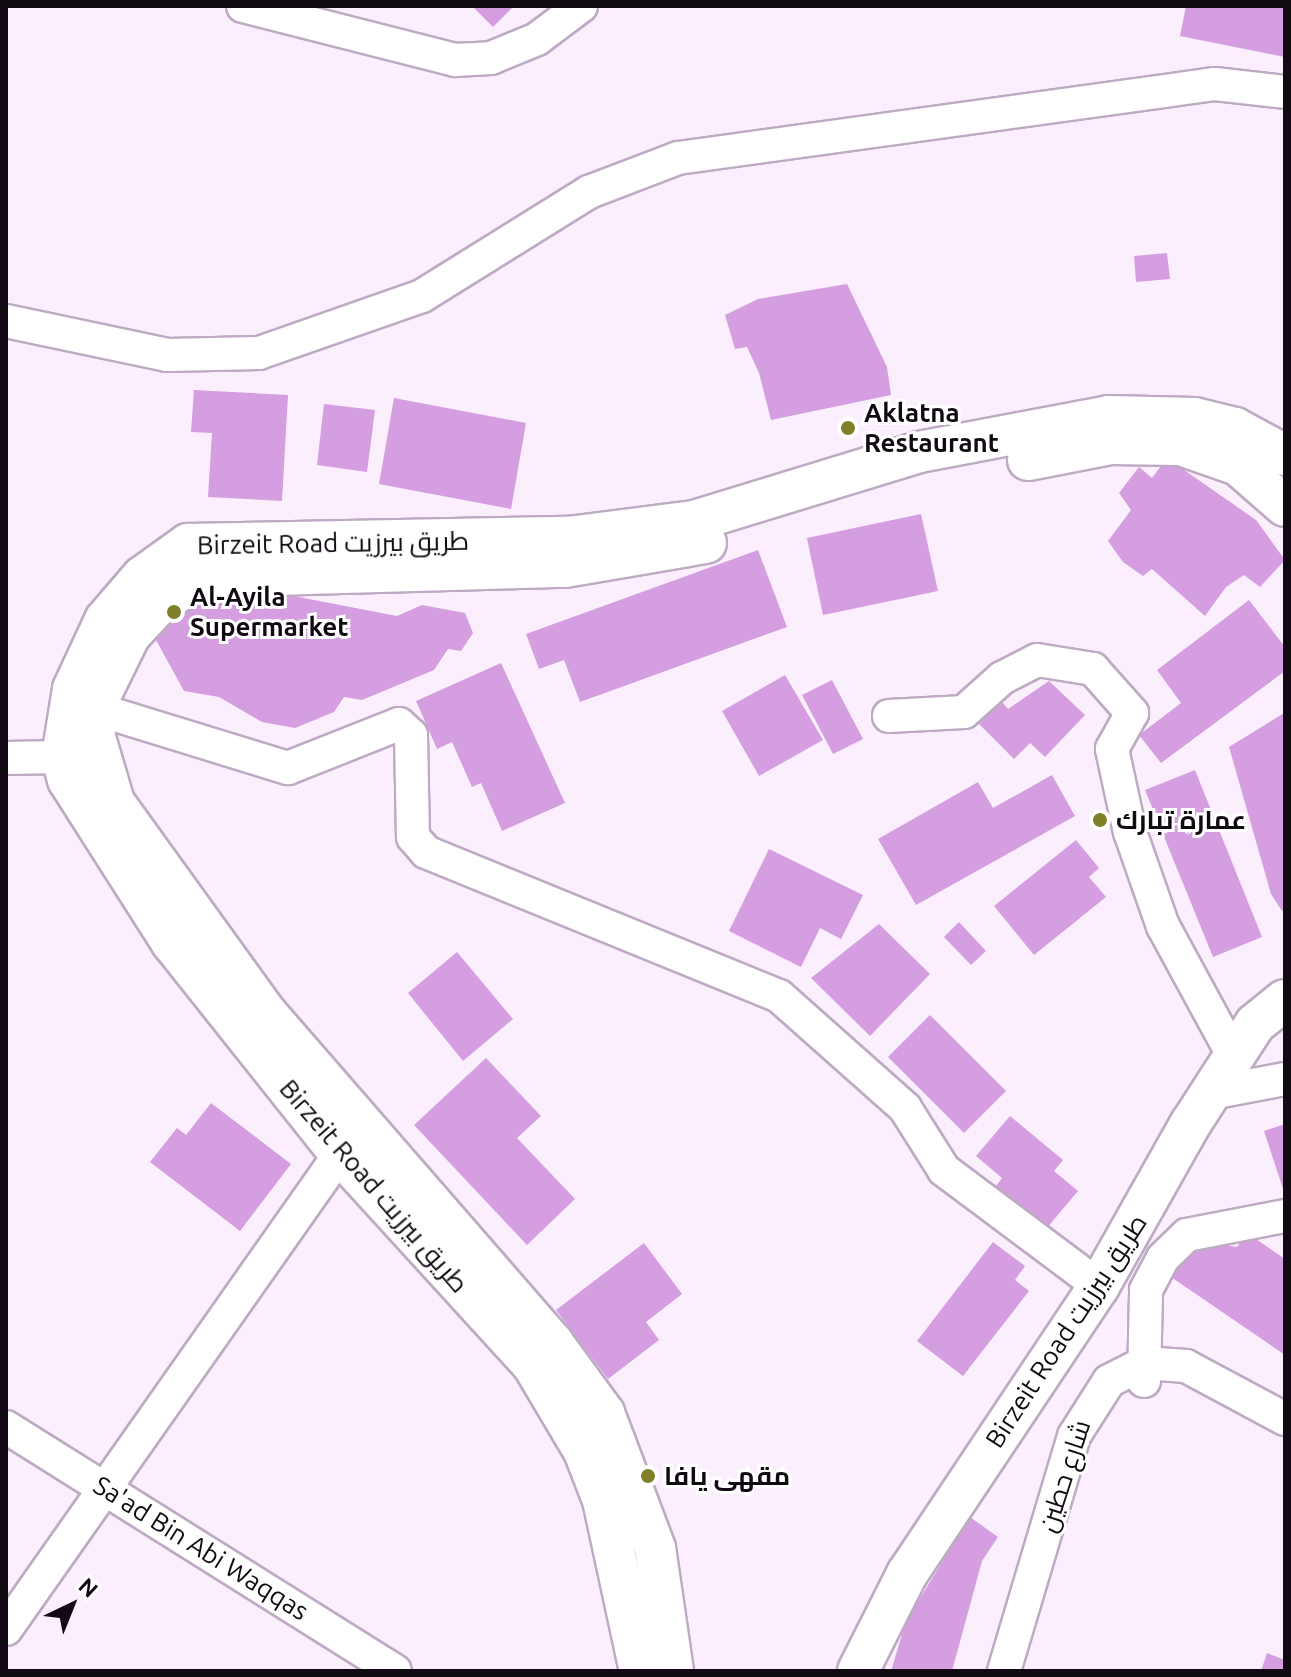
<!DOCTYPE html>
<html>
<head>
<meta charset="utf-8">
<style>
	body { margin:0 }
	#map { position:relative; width:1291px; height:1677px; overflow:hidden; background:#fbeffe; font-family:Ubuntu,Cairo,sans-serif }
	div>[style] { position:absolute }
	.building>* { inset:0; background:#d49ee0 }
	.roads { filter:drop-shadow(2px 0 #beaac3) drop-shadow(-2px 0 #beaac3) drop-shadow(0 2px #beaac3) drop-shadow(0 -2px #beaac3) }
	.minor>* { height:32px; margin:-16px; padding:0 16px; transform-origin:16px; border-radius:16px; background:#fff }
	.major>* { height:40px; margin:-20px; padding:0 20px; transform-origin:20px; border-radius:20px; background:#fff }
	.dots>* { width:22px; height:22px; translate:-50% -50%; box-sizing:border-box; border:4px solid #fff; border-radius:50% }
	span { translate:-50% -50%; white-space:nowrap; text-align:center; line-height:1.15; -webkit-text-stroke:6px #fff; paint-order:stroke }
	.poi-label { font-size:26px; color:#110a12; font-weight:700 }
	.left { translate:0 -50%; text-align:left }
	.street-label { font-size:26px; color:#110a12 }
	.frame { position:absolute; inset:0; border:8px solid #110a12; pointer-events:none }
	.north { position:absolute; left:32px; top:1565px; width:80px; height:80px; -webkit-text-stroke:6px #fff; paint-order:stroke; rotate:43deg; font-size:22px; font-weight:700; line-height:32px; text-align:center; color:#110a12 }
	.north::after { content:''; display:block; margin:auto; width:28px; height:36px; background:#110a12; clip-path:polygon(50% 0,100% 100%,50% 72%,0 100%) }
</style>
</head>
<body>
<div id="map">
	<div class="building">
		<div style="clip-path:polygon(472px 6px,514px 6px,493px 27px)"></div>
		<div style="clip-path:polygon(1186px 6px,1285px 6px,1285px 57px,1180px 36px)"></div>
		<div style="clip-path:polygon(1167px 253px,1170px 279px,1136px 282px,1134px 256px)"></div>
		<div style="clip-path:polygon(847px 284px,887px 367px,891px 395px,771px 420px,759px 373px,747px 347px,735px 349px,725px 315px,758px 299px)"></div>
		<div style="clip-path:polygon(194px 390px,288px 395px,282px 501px,208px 497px,212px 433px,191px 432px)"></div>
		<div style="clip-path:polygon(394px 398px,526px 423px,511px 509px,379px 484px)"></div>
		<div style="clip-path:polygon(324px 404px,375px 410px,367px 472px,317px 465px)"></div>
		<div style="clip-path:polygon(1167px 458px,1256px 520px,1285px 560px,1260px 587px,1244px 575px,1226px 587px,1205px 616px,1152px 569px,1143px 576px,1123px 562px,1108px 541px,1131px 510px,1119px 493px,1139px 467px,1152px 478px)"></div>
		<div style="clip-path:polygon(921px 514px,938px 591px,823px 615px,807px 538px)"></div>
		<div style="clip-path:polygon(758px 550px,787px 627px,580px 702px,564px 660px,539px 669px,526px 634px)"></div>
		<div style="clip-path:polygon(262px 590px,397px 616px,422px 605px,465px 613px,473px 633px,461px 651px,448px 649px,434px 670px,362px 700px,344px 697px,334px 712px,295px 728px,262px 722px,219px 697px,184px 691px,151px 631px,202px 598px,231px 604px)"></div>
		<div style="clip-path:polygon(1249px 600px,1285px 647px,1285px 671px,1161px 763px,1139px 735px,1181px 703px,1157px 670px)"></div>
		<div style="clip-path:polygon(501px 663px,565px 803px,502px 831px,481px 783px,472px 787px,452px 742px,437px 749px,416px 701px)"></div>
		<div style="clip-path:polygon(785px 675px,823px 740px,759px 776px,722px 711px)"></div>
		<div style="clip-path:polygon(832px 680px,863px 739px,833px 754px,802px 695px)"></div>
		<div style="clip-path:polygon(1049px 681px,1085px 715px,1045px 757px,1030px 743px,1014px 759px,979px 724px,1001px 701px,1008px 709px)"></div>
		<div style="clip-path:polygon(1284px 713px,1285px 909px,1282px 911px,1271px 894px,1229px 747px)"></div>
		<div style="clip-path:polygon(1195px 770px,1262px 937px,1213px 957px,1145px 790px)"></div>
		<div style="clip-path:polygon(1052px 775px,1075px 816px,916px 905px,878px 839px,978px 782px,993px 808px)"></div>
		<div style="clip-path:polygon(1076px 840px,1099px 868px,1089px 877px,1106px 897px,1034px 955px,994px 906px)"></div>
		<div style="clip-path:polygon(769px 849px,863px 895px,841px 939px,820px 928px,801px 967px,729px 931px)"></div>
		<div style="clip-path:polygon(959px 922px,986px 951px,971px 965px,944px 937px)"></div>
		<div style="clip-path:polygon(879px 924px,930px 974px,870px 1036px,811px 978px)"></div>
		<div style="clip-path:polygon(457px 952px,513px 1019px,463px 1061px,408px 993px)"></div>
		<div style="clip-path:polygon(930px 1015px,1006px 1091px,964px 1133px,888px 1057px)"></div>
		<div style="clip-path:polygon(486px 1058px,541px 1116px,517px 1138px,575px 1199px,527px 1245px,414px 1125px)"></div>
		<div style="clip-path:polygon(211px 1103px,291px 1164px,240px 1231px,150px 1162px,177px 1128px,186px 1135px)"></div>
		<div style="clip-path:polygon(1010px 1116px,1063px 1160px,1054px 1171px,1078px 1191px,1046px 1229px,996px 1186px,1002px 1178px,976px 1156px)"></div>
		<div style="clip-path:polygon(1285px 1124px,1285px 1192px,1284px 1192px,1264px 1131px)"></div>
		<div style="clip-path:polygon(1247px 1233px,1285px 1259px,1285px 1355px,1171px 1277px,1200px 1241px,1237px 1247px)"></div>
		<div style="clip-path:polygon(993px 1242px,1025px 1266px,1015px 1280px,1029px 1291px,963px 1376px,917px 1341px)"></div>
		<div style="clip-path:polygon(644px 1243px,682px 1294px,646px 1322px,659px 1340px,608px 1379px,556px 1310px)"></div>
		<div style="clip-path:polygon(970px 1517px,998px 1537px,982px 1561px,952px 1671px,891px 1671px,906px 1621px)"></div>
		<div style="clip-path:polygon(1267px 1653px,1285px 1660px,1285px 1671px,1261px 1671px)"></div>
	</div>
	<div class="roads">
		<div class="minor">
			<div style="left:243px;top:6px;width:219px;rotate:14.3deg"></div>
			<div style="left:455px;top:60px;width:36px;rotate:-3deg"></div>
			<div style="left:491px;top:58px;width:50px;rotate:-22.4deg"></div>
			<div style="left:537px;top:39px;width:55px;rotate:-36.9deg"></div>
			<div style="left:6px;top:321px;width:165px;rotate:11.9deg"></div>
			<div style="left:167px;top:355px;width:92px;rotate:-1.2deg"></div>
			<div style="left:259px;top:353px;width:173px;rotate:-19.3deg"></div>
			<div style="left:422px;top:296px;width:197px;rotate:-31.9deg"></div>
			<div style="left:589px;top:192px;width:95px;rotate:-20.9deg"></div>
			<div style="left:678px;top:158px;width:542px;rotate:-7.85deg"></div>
			<div style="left:1215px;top:84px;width:70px;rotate:6.5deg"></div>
			<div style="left:96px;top:709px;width:201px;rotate:17.1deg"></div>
			<div style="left:288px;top:768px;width:119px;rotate:-21.6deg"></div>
			<div style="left:399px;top:724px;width:16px;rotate:43deg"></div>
			<div style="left:411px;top:735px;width:102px;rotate:88.9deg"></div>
			<div style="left:413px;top:837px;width:20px;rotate:49deg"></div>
			<div style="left:426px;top:852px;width:381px;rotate:22.2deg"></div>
			<div style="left:779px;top:996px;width:169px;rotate:41.6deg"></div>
			<div style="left:905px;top:1108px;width:73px;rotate:57.8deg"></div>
			<div style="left:944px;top:1170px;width:194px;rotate:36.8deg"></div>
			<div style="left:889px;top:716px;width:75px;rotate:-3.1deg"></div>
			<div style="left:964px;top:712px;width:51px;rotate:-41.8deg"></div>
			<div style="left:1002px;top:678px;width:39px;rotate:-27deg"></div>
			<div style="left:1037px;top:660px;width:57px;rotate:9.1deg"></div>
			<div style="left:1093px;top:669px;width:59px;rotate:48.4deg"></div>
			<div style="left:1132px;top:713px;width:41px;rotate:119.1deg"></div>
			<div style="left:1112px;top:749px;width:85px;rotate:77.8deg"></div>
			<div style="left:1130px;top:832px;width:100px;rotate:70.7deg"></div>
			<div style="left:1163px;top:926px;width:149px;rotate:61.5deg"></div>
			<div style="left:6px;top:758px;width:56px;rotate:-1deg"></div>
			<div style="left:1211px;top:1093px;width:75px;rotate:-10.7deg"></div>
			<div style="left:1144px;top:1381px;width:91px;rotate:-88.7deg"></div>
			<div style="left:1146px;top:1290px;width:36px;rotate:-62deg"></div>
			<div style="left:1163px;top:1258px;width:33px;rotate:-44deg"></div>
			<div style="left:1187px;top:1235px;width:100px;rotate:-11deg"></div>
			<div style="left:6px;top:1427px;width:459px;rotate:32.1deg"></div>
			<div style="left:6px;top:1629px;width:581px;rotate:-54.89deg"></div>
			<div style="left:1004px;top:1671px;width:245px;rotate:-73.4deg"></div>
			<div style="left:1074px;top:1436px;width:65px;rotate:-57.5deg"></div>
			<div style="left:1109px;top:1381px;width:39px;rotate:-27deg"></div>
			<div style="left:1144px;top:1363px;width:42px;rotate:4.1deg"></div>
			<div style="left:1186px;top:1366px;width:112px;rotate:28.2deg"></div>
		</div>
		<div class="major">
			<div style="left:1028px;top:460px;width:85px;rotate:-10.9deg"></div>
			<div style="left:1111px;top:444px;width:70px;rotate:0.8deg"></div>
			<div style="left:1181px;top:445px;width:60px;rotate:19.3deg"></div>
			<div style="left:1238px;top:465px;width:62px;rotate:41.1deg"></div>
			<div style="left:640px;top:1671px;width:175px;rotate:-102.2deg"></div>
			<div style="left:603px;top:1500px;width:53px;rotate:-111.2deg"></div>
			<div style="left:584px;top:1451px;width:100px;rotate:-120.7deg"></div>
			<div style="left:533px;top:1365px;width:286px;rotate:-132.4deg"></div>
			<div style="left:340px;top:1154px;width:270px;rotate:-128.5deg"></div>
			<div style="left:172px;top:943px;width:193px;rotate:-122.5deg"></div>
			<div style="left:68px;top:780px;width:24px;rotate:-105deg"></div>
			<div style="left:62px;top:757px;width:69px;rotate:-80.8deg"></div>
			<div style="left:73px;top:689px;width:76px;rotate:-65.1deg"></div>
			<div style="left:105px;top:620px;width:57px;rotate:-49.3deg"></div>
			<div style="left:142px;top:577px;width:57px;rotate:-35.7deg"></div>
			<div style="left:188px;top:544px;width:380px;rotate:-1.1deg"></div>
			<div style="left:568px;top:537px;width:127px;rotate:-7.2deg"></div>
			<div style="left:694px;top:521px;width:235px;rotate:-17deg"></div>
			<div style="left:919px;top:452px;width:193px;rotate:-10.7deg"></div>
			<div style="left:1109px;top:416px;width:85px;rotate:1.3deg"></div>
			<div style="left:1194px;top:418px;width:42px;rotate:13.7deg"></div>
			<div style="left:1235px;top:428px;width:57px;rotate:28.4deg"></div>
			<div style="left:673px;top:1671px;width:124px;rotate:-98.3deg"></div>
			<div style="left:655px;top:1548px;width:144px;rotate:-110.7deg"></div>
			<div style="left:604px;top:1413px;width:87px;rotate:-126.1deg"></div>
			<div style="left:553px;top:1343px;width:437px;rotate:-131deg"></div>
			<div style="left:266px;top:1013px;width:260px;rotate:-125.8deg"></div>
			<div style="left:114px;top:802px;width:71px;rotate:-106.4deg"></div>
			<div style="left:94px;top:734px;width:38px;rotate:-81deg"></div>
			<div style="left:100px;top:696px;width:68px;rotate:-63.8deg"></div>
			<div style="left:130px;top:635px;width:44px;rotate:-46.8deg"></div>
			<div style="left:160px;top:603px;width:49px;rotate:-31.8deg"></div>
			<div style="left:202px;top:577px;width:363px;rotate:-1.6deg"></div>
			<div style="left:565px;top:567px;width:143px;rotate:-9.7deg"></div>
			<div style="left:858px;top:1671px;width:109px;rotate:-63.2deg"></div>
			<div style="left:907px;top:1574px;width:346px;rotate:-56.3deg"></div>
			<div style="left:1099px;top:1286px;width:187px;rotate:-60.6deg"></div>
			<div style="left:1191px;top:1123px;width:118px;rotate:-57.1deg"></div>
			<div style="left:1255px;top:1024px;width:38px;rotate:-39deg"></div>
		</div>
	</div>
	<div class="dots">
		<div style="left:848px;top:428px;background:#7f8029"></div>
		<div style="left:174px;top:612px;background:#7f8029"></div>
		<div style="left:1100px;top:820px;background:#7f8029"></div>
		<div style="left:648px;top:1476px;background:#7f8029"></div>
	</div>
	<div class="poi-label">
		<span class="left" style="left:864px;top:428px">Aklatna<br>Restaurant</span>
		<span class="left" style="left:190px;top:612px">Al-Ayila<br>Supermarket</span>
		<span class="left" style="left:1116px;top:820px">عمارة تبارك</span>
		<span class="left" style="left:664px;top:1476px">مقهى يافا</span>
	</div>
	<div class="street-label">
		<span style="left:333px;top:543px;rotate:-1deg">Birzeit Road طريق بيرزيت</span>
		<span style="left:374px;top:1186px;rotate:49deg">Birzeit Road طريق بيرزيت</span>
		<span style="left:1066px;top:1331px;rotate:-57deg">Birzeit Road طريق بيرزيت</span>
		<span style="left:1064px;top:1476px;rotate:-72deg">شارع حطين</span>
		<span style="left:201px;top:1548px;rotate:32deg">Sa'ad Bin Abi Waqqas</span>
	</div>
	<div class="frame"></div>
	<div class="north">N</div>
</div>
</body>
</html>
